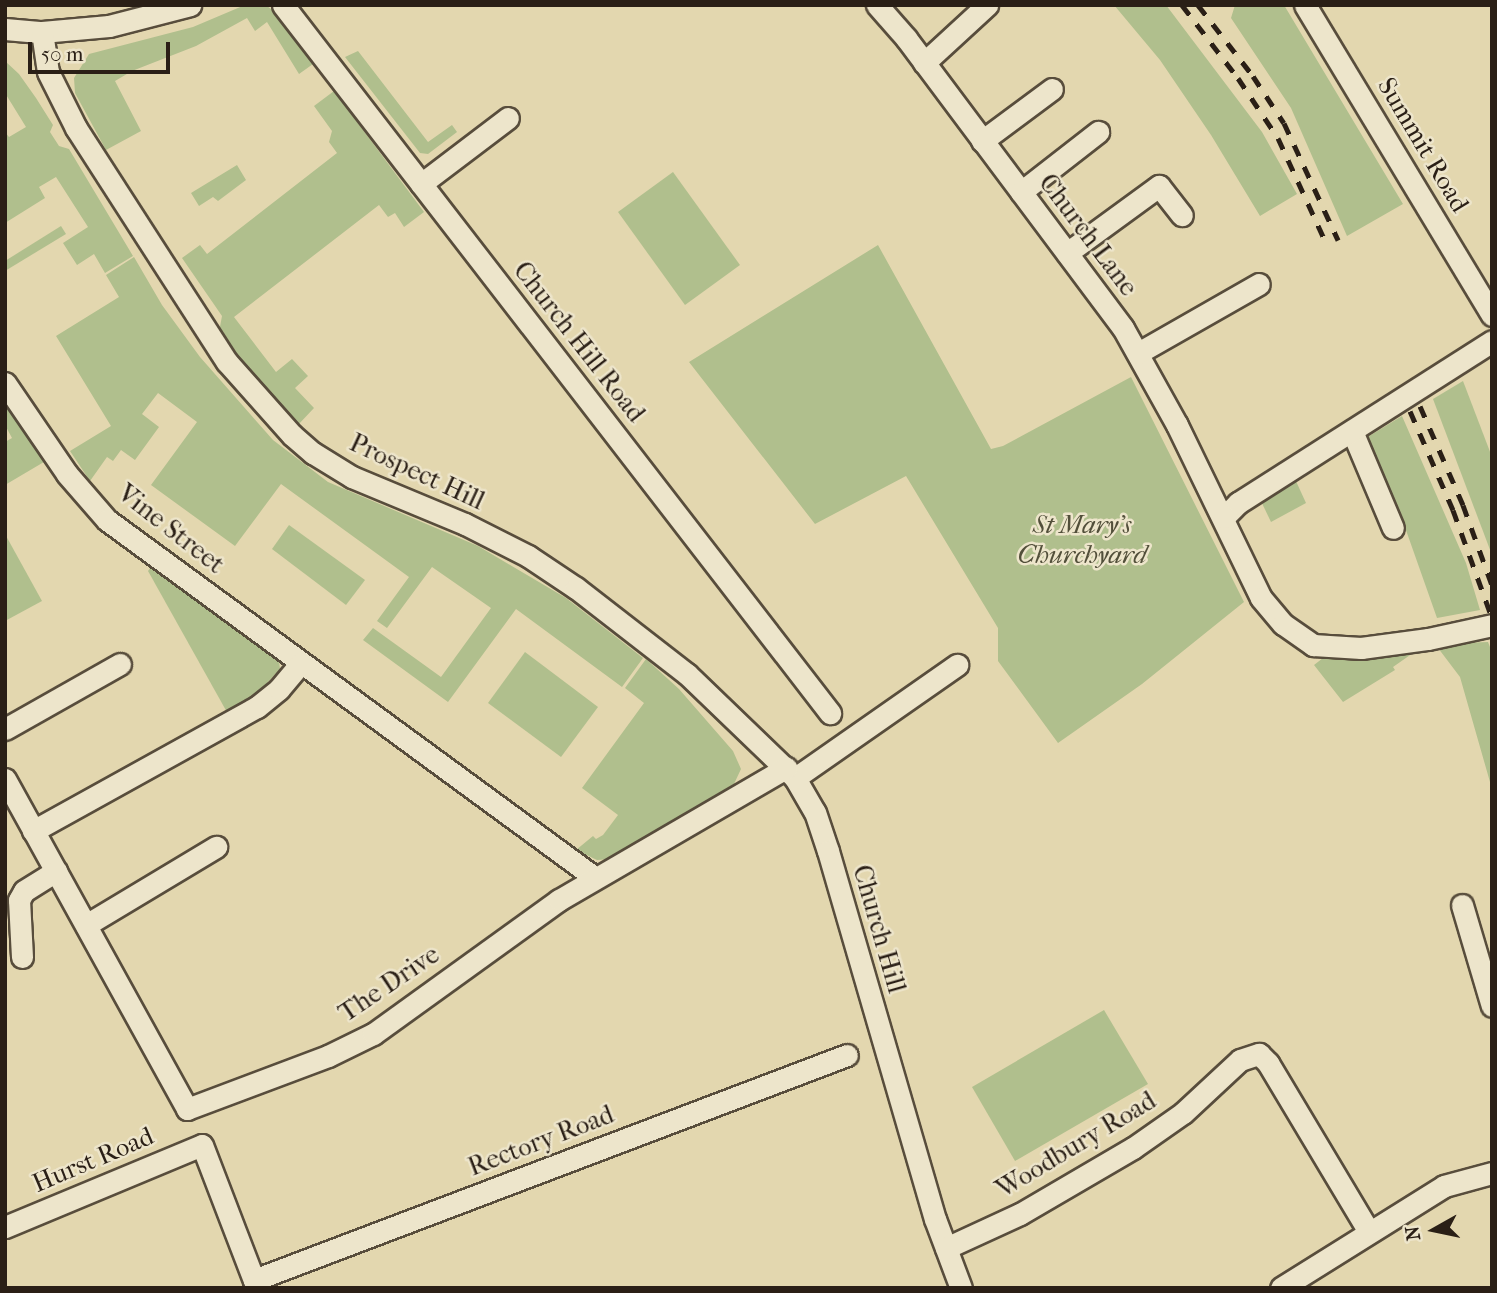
<!DOCTYPE html>
<html>
<head>
<meta charset="utf-8">
<style>
	body { margin:0 }
	#map { position:relative; width:1497px; height:1293px; overflow:hidden; background:#e3d7af; font-family:"IM FELL French Canon",serif }
	div>[style] { position:absolute }
	.green>* { inset:0; background:#b0bf8d }
	.roads { filter:drop-shadow(2px 0 #584d3c) drop-shadow(-2px 0 #584d3c) drop-shadow(0 2px #584d3c) drop-shadow(0 -2px #584d3c) }
	.minor>* { height:21px; margin:-10.5px; padding:0 10.5px; transform-origin:10.5px; border-radius:10.5px; background:#ede5cb }
	.rail>* { height:5px; margin-top:-2.5px; transform-origin:0; background:repeating-linear-gradient(90deg,#2a1f16 0 12px,transparent 0 24px) }
	span { translate:-50% -50%; white-space:nowrap; text-align:center; line-height:1.15; -webkit-text-stroke:5px #ede5cb; paint-order:stroke }
	.street-label { font-size:26px; color:#2a1f16 }
	.park-label { font-size:26px; color:#524f3a; font-style:italic }
	.frame { position:absolute; inset:0; border:7px solid #2a1f16; pointer-events:none }
	.north { position:absolute; left:1399px; top:1195px; width:70px; height:70px; -webkit-text-stroke:5px #ede5cb; paint-order:stroke; rotate:261deg; font-size:19px; font-weight:700; line-height:28px; text-align:center; color:#2a1f16 }
	.north::after { content:''; display:block; margin:auto; width:24px; height:32px; background:#2a1f16; clip-path:polygon(50% 0,100% 100%,50% 72%,0 100%) }
	.scale { position:absolute; left:28px; top:42px; width:142px; height:32px; box-sizing:border-box; border:4px solid #2a1f16; border-top:0; padding-left:9px; font-size:21px; line-height:24px; white-space:nowrap; color:#2a1f16; -webkit-text-stroke:5px #ede5cb; paint-order:stroke }
</style>
</head>
<body>
<div id="map">
	<div class="green">
		<div style="clip-path:polygon(245px 5px,266px 5px,272px 10px,313px 64px,299px 74px,267px 22px,255px 31px,247px 18px,196px 46px,132px 71px,115px 81px,141px 131px,106px 150px,75px 93px,74px 78px,89px 54px,193px 27px)"></div>
		<div style="clip-path:polygon(1114px 5px,1166px 5px,1262px 132px,1297px 194px,1260px 216px,1211px 135px,1160px 60px)"></div>
		<div style="clip-path:polygon(1235px 5px,1284px 5px,1403px 204px,1347px 236px,1291px 108px,1231px 18px)"></div>
		<div style="clip-path:polygon(358px 51px,428px 142px,452px 125px,457px 132px,428px 154px,420px 153px,345px 57px)"></div>
		<div style="clip-path:polygon(5px 61px,19px 74px,36px 98px,53px 125px,50px 132px,59px 146px,69px 149px,133px 256px,105px 273px,94px 254px,77px 265px,63px 243px,88px 227px,56px 177px,39px 187px,45px 198px,5px 223px,5px 132px,9px 137px,26px 127px,5px 93px)"></div>
		<div style="clip-path:polygon(334px 91px,424px 212px,404px 227px,395px 213px,388px 217px,379px 205px,234px 317px,276px 372px,292px 359px,308px 376px,295px 388px,314px 408px,297px 426px,262px 389px,219px 332px,222px 316px,182px 258px,200px 245px,207px 254px,337px 153px,329px 142px,332px 131px,314px 106px)"></div>
		<div style="clip-path:polygon(237px 165px,246px 180px,218px 201px,213px 197px,199px 206px,191px 193px)"></div>
		<div style="clip-path:polygon(673px 172px,740px 265px,685px 305px,618px 212px)"></div>
		<div style="clip-path:polygon(61px 226px,66px 234px,5px 271px,5px 261px)"></div>
		<div style="clip-path:polygon(878px 245px,991px 449px,1003px 446px,1131px 377px,1244px 602px,1142px 684px,1058px 743px,998px 661px,998px 628px,906px 476px,815px 524px,689px 362px)"></div>
		<div style="clip-path:polygon(134px 257px,162px 305px,200px 357px,273px 440px,328px 482px,478px 546px,566px 598px,643px 658px,622px 687px,516px 609px,448px 702px,363px 640px,373px 628px,441px 677px,491px 608px,432px 567px,387px 628px,377px 621px,409px 577px,281px 484px,235px 546px,151px 485px,197px 422px,158px 393px,142px 414px,159px 427px,135px 460px,121px 450px,113px 461px,107px 457px,90px 481px,70px 451px,111px 426px,56px 336px,119px 297px,106px 275px)"></div>
		<div style="clip-path:polygon(1463px 381px,1492px 457px,1492px 555px,1433px 399px)"></div>
		<div style="clip-path:polygon(5px 393px,49px 459px,5px 485px,5px 442px,12px 438px,5px 425px)"></div>
		<div style="clip-path:polygon(1402px 416px,1466px 563px,1480px 610px,1437px 618px,1401px 516px,1366px 438px)"></div>
		<div style="clip-path:polygon(1295px 479px,1306px 503px,1271px 522px,1260px 499px)"></div>
		<div style="clip-path:polygon(289px 525px,365px 580px,346px 605px,272px 549px)"></div>
		<div style="clip-path:polygon(5px 534px,42px 601px,5px 621px)"></div>
		<div style="clip-path:polygon(151px 567px,279px 661px,280px 669px,252px 699px,228px 714px,148px 571px)"></div>
		<div style="clip-path:polygon(1488px 642px,1492px 652px,1492px 789px,1460px 677px,1435px 644px)"></div>
		<div style="clip-path:polygon(525px 652px,598px 707px,561px 757px,488px 703px)"></div>
		<div style="clip-path:polygon(1413px 653px,1393px 667px,1395px 670px,1343px 702px,1314px 665px,1323px 658px)"></div>
		<div style="clip-path:polygon(646px 659px,679px 689px,733px 751px,741px 769px,734px 784px,611px 859px,597px 860px,576px 850px,593px 836px,596px 839px,603px 835px,618px 815px,582px 788px,644px 703px,625px 688px)"></div>
		<div style="clip-path:polygon(1104px 1010px,1148px 1084px,1015px 1161px,972px 1087px)"></div>
	</div>
	<div class="roads">
		<div class="minor">
			<div style="left:283px;top:5px;width:895px;rotate:52.31deg"></div>
			<div style="left:877px;top:5px;width:44px;rotate:48.7deg"></div>
			<div style="left:906px;top:38px;width:362px;rotate:53.2deg"></div>
			<div style="left:1123px;top:328px;width:111px;rotate:60.9deg"></div>
			<div style="left:1177px;top:425px;width:192px;rotate:64.1deg"></div>
			<div style="left:1261px;top:598px;width:34px;rotate:50deg"></div>
			<div style="left:1283px;top:624px;width:37px;rotate:35deg"></div>
			<div style="left:1313px;top:645px;width:48px;rotate:3.6deg"></div>
			<div style="left:1361px;top:648px;width:68px;rotate:-7.7deg"></div>
			<div style="left:1428px;top:639px;width:66px;rotate:-12.3deg"></div>
			<div style="left:1305px;top:5px;width:362px;rotate:58.9deg"></div>
			<div style="left:5px;top:29px;width:37px;rotate:5deg"></div>
			<div style="left:42px;top:32px;width:67px;rotate:-5.1deg"></div>
			<div style="left:109px;top:26px;width:84px;rotate:-14.5deg"></div>
			<div style="left:42px;top:32px;width:40px;rotate:81.5deg"></div>
			<div style="left:48px;top:72px;width:63px;rotate:63.4deg"></div>
			<div style="left:76px;top:128px;width:278px;rotate:57.2deg"></div>
			<div style="left:227px;top:362px;width:98px;rotate:48.3deg"></div>
			<div style="left:292px;top:435px;width:28px;rotate:41deg"></div>
			<div style="left:313px;top:453px;width:46px;rotate:31.6deg"></div>
			<div style="left:352px;top:477px;width:122px;rotate:22.6deg"></div>
			<div style="left:465px;top:524px;width:71px;rotate:26.9deg"></div>
			<div style="left:528px;top:556px;width:58px;rotate:33.7deg"></div>
			<div style="left:576px;top:588px;width:140px;rotate:37.8deg"></div>
			<div style="left:687px;top:674px;width:150px;rotate:43.9deg"></div>
			<div style="left:795px;top:778px;width:39px;rotate:60deg"></div>
			<div style="left:815px;top:812px;width:41px;rotate:71.6deg"></div>
			<div style="left:828px;top:851px;width:383px;rotate:73.8deg"></div>
			<div style="left:935px;top:1219px;width:74px;rotate:69.4deg"></div>
			<div style="left:924px;top:63px;width:86px;rotate:-42.6deg"></div>
			<div style="left:982px;top:141px;width:87px;rotate:-36.6deg"></div>
			<div style="left:421px;top:184px;width:109px;rotate:-37.2deg"></div>
			<div style="left:1021px;top:192px;width:98px;rotate:-37.9deg"></div>
			<div style="left:1067px;top:253px;width:114px;rotate:-36.1deg"></div>
			<div style="left:1159px;top:186px;width:37px;rotate:52deg"></div>
			<div style="left:1138px;top:353px;width:139px;rotate:-29.7deg"></div>
			<div style="left:5px;top:383px;width:110px;rotate:55.7deg"></div>
			<div style="left:67px;top:474px;width:61px;rotate:49deg"></div>
			<div style="left:107px;top:520px;width:604px;rotate:36.24deg"></div>
			<div style="left:1352px;top:431px;width:105px;rotate:67.1deg"></div>
			<div style="left:1224px;top:517px;width:20px;rotate:-45deg"></div>
			<div style="left:1238px;top:503px;width:301px;rotate:-32.5deg"></div>
			<div style="left:5px;top:729px;width:132px;rotate:-29.5deg"></div>
			<div style="left:795px;top:778px;width:198px;rotate:-34.9deg"></div>
			<div style="left:5px;top:779px;width:377px;rotate:61.1deg"></div>
			<div style="left:187px;top:1109px;width:151px;rotate:-20.6deg"></div>
			<div style="left:328px;top:1056px;width:50px;rotate:-26.1deg"></div>
			<div style="left:373px;top:1034px;width:229px;rotate:-35.8deg"></div>
			<div style="left:559px;top:900px;width:263px;rotate:-30.2deg"></div>
			<div style="left:33px;top:831px;width:256px;rotate:-29deg"></div>
			<div style="left:257px;top:707px;width:28px;rotate:-39deg"></div>
			<div style="left:279px;top:689px;width:34px;rotate:-50deg"></div>
			<div style="left:1462px;top:905px;width:105px;rotate:73.5deg"></div>
			<div style="left:86px;top:925px;width:152px;rotate:-31deg"></div>
			<div style="left:22px;top:957px;width:57px;rotate:-93deg"></div>
			<div style="left:19px;top:900px;width:10px;rotate:-61deg"></div>
			<div style="left:24px;top:891px;width:38px;rotate:-32deg"></div>
			<div style="left:5px;top:1227px;width:213px;rotate:-22.6deg"></div>
			<div style="left:202px;top:1145px;width:153px;rotate:69deg"></div>
			<div style="left:946px;top:1248px;width:81px;rotate:-24.7deg"></div>
			<div style="left:1020px;top:1214px;width:131px;rotate:-30.3deg"></div>
			<div style="left:1133px;top:1148px;width:61px;rotate:-35deg"></div>
			<div style="left:1183px;top:1113px;width:78px;rotate:-42.9deg"></div>
			<div style="left:1240px;top:1060px;width:20px;rotate:-18deg"></div>
			<div style="left:1259px;top:1054px;width:13px;rotate:45deg"></div>
			<div style="left:1268px;top:1063px;width:197px;rotate:59.1deg"></div>
			<div style="left:254px;top:1280px;width:634px;rotate:-20.78deg"></div>
			<div style="left:1281px;top:1288px;width:192px;rotate:-32deg"></div>
			<div style="left:1444px;top:1186px;width:50px;rotate:-15.2deg"></div>
		</div>
	</div>
	<div class="rail">
		<div style="left:1182px;top:5px;width:92px;rotate:52.5deg"></div>
		<div style="left:1238px;top:78px;width:72px;rotate:56.3deg"></div>
		<div style="left:1278px;top:138px;width:118px;rotate:65.4deg"></div>
		<div style="left:1198px;top:5px;width:90px;rotate:52.2deg"></div>
		<div style="left:1253px;top:76px;width:56px;rotate:56.6deg"></div>
		<div style="left:1284px;top:123px;width:129px;rotate:65.2deg"></div>
		<div style="left:1420px;top:406px;width:108px;rotate:66.5deg"></div>
		<div style="left:1463px;top:505px;width:85px;rotate:70.1deg"></div>
		<div style="left:1410px;top:411px;width:108px;rotate:66.5deg"></div>
		<div style="left:1453px;top:510px;width:115px;rotate:70.1deg"></div>
	</div>
	<div class="street-label">
		<span style="left:1423px;top:145px;rotate:59deg">Summit Road</span>
		<span style="left:1088px;top:235px;rotate:53deg">Church Lane</span>
		<span style="left:579px;top:342px;rotate:52deg">Church Hill Road</span>
		<span style="left:417px;top:472px;rotate:25deg">Prospect Hill</span>
		<span style="left:171px;top:529px;rotate:38deg">Vine Street</span>
		<span style="left:879px;top:929px;rotate:74deg">Church Hill</span>
		<span style="left:389px;top:984px;rotate:-34deg">The Drive</span>
		<span style="left:541px;top:1141px;rotate:-21deg">Rectory Road</span>
		<span style="left:1076px;top:1145px;rotate:-31deg">Woodbury Road</span>
		<span style="left:93px;top:1160px;rotate:-23deg">Hurst Road</span>
	</div>
	<div class="park-label">
		<span style="left:1082px;top:540px">St Mary's<br>Churchyard</span>
	</div>
	<div class="frame"></div>
	<div class="north">N</div>
	<div class="scale">50 m</div>
</div>
</body>
</html>
